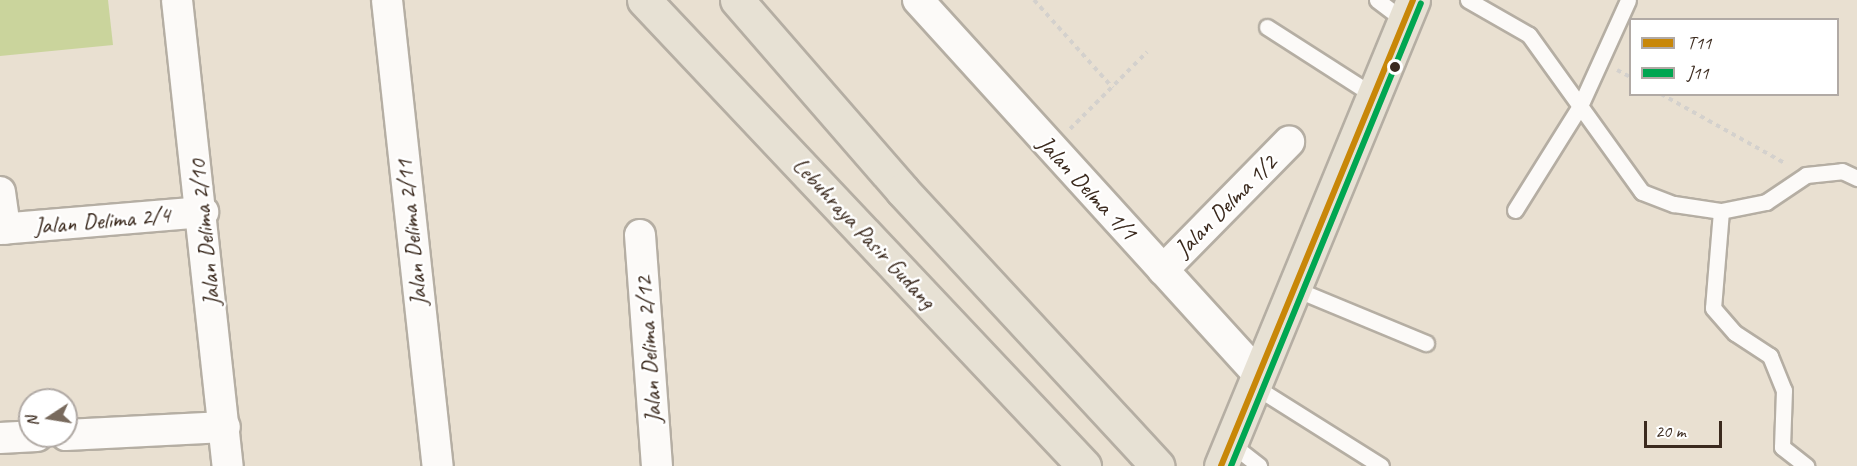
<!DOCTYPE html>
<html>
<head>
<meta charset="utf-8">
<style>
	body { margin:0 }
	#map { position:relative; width:1857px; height:466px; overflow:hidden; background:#e9e0d1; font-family:Caveat,sans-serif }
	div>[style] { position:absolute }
	.green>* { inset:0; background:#cad49c }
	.path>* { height:4px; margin-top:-2px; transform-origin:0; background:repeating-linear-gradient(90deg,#d4d1cd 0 4.5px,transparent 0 9px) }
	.roads { filter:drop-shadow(2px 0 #b5aea3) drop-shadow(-2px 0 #b5aea3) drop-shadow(0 2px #b5aea3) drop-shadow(0 -2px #b5aea3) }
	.lane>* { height:15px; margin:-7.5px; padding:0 7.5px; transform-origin:7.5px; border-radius:7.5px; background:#fcfaf8 }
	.street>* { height:30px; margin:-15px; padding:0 15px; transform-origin:15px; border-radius:15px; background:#fcfaf8 }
	.primary>* { height:33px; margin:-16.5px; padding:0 16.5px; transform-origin:16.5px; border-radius:16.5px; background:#e7e1d4 }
	.highway>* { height:33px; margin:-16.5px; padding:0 16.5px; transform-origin:16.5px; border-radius:16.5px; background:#e7e1d4 }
	.bus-1>* { height:6px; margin:-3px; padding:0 3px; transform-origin:3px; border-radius:3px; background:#c88708 }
	.bus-2>* { height:6px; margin:-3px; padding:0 3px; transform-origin:3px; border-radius:3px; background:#00a651 }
	.dots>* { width:16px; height:16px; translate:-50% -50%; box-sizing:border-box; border:3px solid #fff; border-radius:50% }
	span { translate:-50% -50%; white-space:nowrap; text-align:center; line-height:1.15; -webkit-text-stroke:5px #fff; paint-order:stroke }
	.street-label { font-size:24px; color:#3b2a1e }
	.legend { position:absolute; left:1629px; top:18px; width:210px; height:78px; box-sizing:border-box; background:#fff; border:2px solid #b1aaa5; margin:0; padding:8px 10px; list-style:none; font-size:18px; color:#3b2a1e }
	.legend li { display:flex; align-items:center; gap:12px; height:30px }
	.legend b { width:30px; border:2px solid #b1aaa5 }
	.north { position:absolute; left:18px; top:388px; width:60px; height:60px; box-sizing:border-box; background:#fff; border:2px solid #b1aaa5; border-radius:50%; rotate:258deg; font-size:16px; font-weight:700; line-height:24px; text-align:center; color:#3b2a1e }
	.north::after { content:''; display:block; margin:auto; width:21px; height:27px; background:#786a5d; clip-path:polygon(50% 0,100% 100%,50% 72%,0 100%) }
	.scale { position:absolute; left:1644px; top:421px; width:78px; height:27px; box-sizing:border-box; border:3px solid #3b2a1e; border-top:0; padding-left:8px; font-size:18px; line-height:21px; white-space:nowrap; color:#3b2a1e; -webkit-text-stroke:4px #fff; paint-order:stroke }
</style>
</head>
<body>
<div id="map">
	<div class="green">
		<div style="clip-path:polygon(0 0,108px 0,113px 45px,0 56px)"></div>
	</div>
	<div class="path">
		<div style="left:1034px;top:0;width:118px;rotate:48.1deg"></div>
		<div style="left:1617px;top:70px;width:15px;rotate:28deg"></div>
		<div style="left:1661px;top:94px;width:143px;rotate:29.2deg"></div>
		<div style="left:1070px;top:129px;width:109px;rotate:-45deg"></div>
	</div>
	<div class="roads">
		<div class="lane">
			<div style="left:1377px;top:0;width:34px;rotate:37deg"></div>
			<div style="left:1468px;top:0;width:70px;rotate:29.8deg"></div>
			<div style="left:1529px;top:35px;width:193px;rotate:54.3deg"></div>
			<div style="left:1642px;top:192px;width:34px;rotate:21deg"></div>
			<div style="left:1674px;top:204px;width:48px;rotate:8.5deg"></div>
			<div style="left:1721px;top:211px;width:46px;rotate:-11.3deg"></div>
			<div style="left:1766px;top:202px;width:48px;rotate:-34deg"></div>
			<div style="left:1806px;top:175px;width:36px;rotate:-6deg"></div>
			<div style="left:1842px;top:171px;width:17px;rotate:25deg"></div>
			<div style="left:1267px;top:27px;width:126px;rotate:32.7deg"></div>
			<div style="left:1515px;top:210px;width:123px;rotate:-58deg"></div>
			<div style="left:1580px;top:106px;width:116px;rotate:-65.6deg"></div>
			<div style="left:1721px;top:211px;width:97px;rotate:94.7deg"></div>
			<div style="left:1713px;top:308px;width:33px;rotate:49deg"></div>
			<div style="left:1735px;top:333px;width:42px;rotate:33.3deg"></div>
			<div style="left:1770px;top:356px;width:37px;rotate:68deg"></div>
			<div style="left:1784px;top:390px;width:57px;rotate:92deg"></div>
			<div style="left:1782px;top:447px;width:31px;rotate:38deg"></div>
			<div style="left:1293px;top:288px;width:144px;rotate:22.5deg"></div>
			<div style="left:1254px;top:386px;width:150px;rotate:32.2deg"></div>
			<div style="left:1230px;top:443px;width:37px;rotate:38deg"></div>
		</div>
		<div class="street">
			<div style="left:177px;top:0;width:469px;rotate:83.8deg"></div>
			<div style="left:387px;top:0;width:469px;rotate:83.8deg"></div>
			<div style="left:918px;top:0;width:505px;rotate:47.73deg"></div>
			<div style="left:0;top:192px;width:37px;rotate:82deg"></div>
			<div style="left:0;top:229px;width:204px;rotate:-4.8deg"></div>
			<div style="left:640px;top:235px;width:232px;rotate:85.8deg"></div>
			<div style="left:1163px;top:270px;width:180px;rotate:-45.5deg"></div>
			<div style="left:66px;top:435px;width:159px;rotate:-2.9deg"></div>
			<div style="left:0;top:438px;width:37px;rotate:-3deg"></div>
		</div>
		<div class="primary">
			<div style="left:1221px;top:466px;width:504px;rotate:-67.61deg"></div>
		</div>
		<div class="highway">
			<div style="left:644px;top:0;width:641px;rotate:46.64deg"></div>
			<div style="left:737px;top:0;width:252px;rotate:49deg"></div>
			<div style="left:902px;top:190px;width:376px;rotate:47.2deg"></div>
		</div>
	</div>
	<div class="bus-1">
		<div style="left:1221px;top:466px;width:504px;rotate:-67.61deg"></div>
	</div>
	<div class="bus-2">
		<div style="left:1231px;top:466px;width:500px;rotate:-67.69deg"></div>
	</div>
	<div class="dots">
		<div style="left:1395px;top:67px;background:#3b2a1e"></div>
	</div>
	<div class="street-label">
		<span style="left:1087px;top:188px;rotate:47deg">Jalan Delma 1/1</span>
		<span style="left:1226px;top:206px;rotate:-45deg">Jalan Delma 1/2</span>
		<span style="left:102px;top:221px;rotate:-5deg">Jalan Delima 2/4</span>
		<span style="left:205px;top:233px;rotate:-96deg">Jalan Delima 2/10</span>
		<span style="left:412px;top:233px;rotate:-96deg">Jalan Delima 2/11</span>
		<span style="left:864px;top:233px;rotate:47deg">Lebuhraya Pasir Gudang</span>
		<span style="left:649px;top:350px;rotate:-94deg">Jalan Delima 2/12</span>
	</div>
	<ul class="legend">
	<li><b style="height:8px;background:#c88708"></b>T11</li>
	<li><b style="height:8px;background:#00a651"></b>J11</li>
	</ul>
	<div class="north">N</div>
	<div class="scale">20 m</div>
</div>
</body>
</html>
